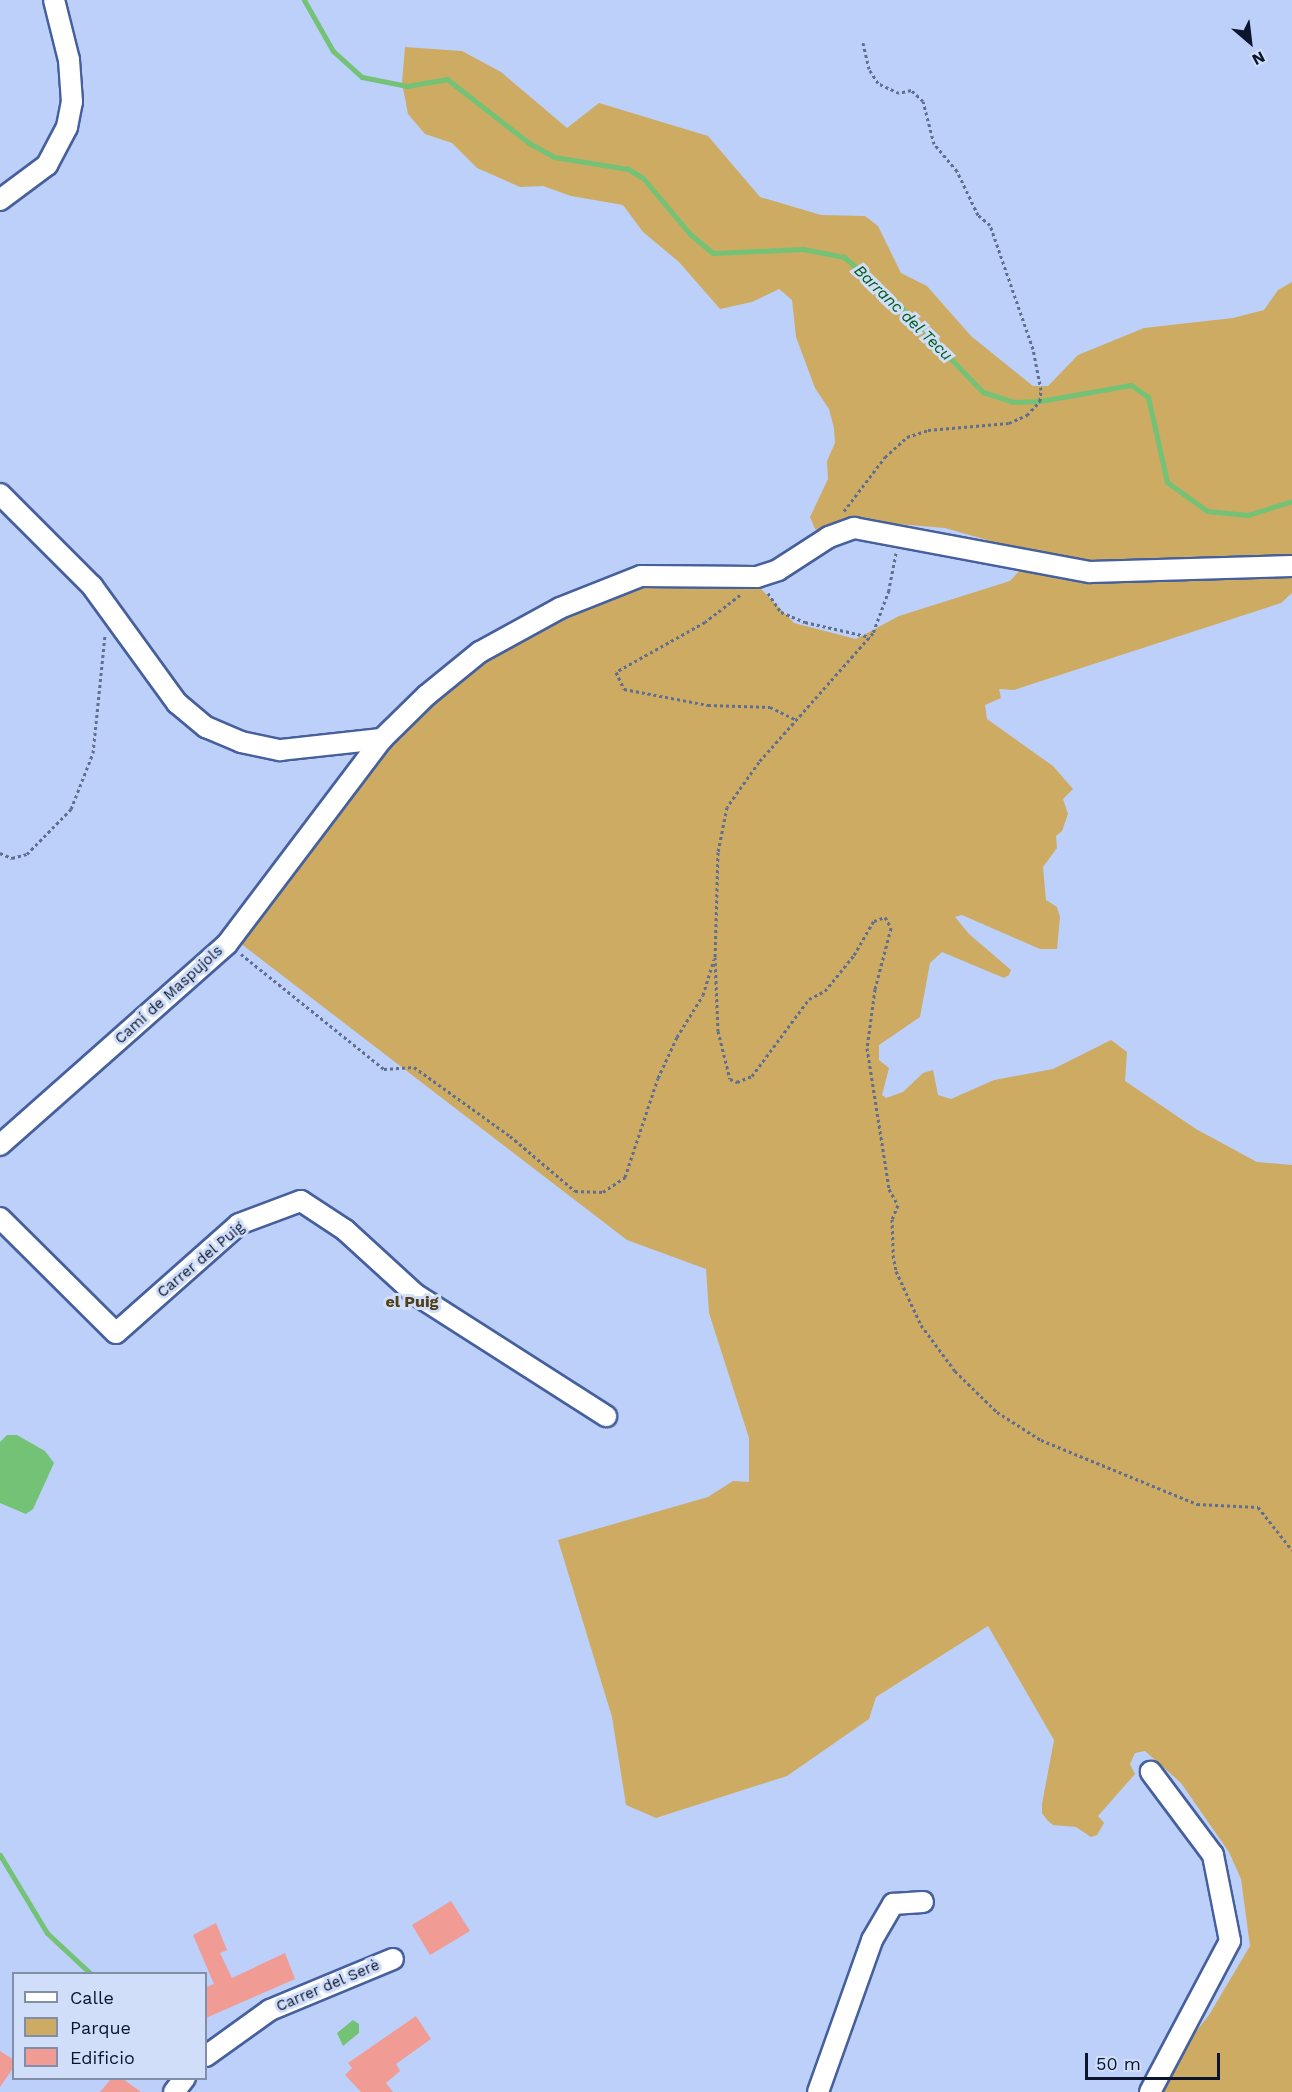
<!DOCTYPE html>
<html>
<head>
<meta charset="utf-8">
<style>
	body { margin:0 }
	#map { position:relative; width:1292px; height:2092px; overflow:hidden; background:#bdd0fa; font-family:"Work Sans",sans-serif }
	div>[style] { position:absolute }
	.green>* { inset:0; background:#cdab63 }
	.water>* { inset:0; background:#73c276 }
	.stream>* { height:5px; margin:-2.5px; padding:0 2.5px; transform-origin:2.5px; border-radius:2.5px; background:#73c276 }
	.building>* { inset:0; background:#f09b94 }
	.path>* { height:3px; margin-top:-1.5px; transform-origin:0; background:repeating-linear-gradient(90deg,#606e90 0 3px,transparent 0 6px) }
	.roads { filter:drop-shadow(2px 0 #46609d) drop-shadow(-2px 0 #46609d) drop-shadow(0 2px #46609d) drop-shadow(0 -2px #46609d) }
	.street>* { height:20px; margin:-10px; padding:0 10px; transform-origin:10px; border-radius:10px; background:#fff }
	span { translate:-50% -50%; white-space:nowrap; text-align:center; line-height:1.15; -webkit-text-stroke:6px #d0def9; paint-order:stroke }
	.street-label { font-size:15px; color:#0b152e }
	.water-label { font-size:16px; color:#005b12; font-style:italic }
	.neighbourhood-label { font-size:16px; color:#4f3e17; font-weight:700 }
	.legend { position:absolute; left:12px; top:1972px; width:195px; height:108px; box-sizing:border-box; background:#d0def9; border:2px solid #818ea8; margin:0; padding:8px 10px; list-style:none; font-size:18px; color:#0b152e }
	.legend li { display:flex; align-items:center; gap:12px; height:30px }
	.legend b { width:30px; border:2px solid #818ea8 }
	.north { position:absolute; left:1220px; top:12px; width:60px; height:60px; -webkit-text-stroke:4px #d0def9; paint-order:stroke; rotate:152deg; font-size:16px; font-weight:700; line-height:24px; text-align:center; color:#0b152e }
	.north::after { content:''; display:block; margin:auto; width:21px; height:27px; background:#0b152e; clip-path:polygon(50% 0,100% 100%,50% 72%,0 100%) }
	.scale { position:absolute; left:1085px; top:2053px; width:135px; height:27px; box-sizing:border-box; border:3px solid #0b152e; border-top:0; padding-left:8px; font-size:18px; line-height:21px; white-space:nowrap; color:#0b152e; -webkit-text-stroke:4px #d0def9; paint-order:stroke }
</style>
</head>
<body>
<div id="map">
	<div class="green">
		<div style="clip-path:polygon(405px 47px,462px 51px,501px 72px,567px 128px,599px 103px,708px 136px,760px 197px,821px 215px,865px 216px,878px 226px,901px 273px,927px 286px,971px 336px,1033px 386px,1048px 386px,1078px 355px,1144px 328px,1233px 318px,1264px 310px,1278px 290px,1292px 282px,1292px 557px,1091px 564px,1040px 555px,945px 528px,863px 521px,822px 533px,815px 529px,810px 517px,828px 479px,827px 461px,835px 443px,834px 428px,829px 409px,815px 388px,796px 337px,792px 300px,779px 289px,752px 302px,720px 309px,679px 262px,643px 232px,623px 205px,571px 196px,543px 186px,520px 187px,477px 168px,452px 143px,425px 134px,408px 114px,402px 83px)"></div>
		<div style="clip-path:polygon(1020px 570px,1077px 580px,1234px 570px,1271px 579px,1292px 576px,1292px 593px,1281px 603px,1014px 690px,999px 689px,1001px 698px,985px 705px,987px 719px,1053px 766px,1073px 789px,1063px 799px,1068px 814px,1062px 831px,1056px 836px,1057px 848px,1043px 867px,1046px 900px,1057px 907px,1060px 917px,1057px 949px,1040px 949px,962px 915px,955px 917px,969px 934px,1011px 970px,1009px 975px,1004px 978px,942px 952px,930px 963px,920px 1017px,879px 1045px,879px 1060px,889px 1068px,882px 1095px,886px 1098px,903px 1092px,923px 1073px,933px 1070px,938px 1095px,951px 1099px,994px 1080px,1053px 1069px,1111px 1040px,1127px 1052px,1125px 1081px,1196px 1129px,1257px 1162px,1292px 1165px,1292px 2092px,1157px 2092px,1173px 2061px,1209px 2015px,1250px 1946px,1241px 1879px,1229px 1852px,1181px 1783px,1145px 1751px,1135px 1753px,1130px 1764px,1135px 1774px,1098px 1816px,1104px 1823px,1097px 1835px,1091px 1837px,1076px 1827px,1053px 1825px,1047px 1820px,1042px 1813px,1042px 1804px,1054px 1740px,988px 1626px,876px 1697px,869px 1719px,787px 1776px,656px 1818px,626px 1805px,612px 1717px,558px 1540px,708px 1497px,733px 1481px,749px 1482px,749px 1438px,709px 1313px,706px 1269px,627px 1240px,236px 940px,396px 733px,486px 656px,566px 616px,644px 584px,758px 586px,794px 623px,856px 639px,899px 616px,1010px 581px)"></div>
	</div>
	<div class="water">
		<div style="clip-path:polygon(7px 1435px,17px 1435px,45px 1451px,54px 1463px,33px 1509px,26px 1514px,0 1503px,0 1442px)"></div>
		<div style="clip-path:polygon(353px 2020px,359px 2024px,359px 2033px,343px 2046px,337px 2033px)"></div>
	</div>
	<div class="stream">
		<div style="left:304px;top:0;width:59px;rotate:60.4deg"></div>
		<div style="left:333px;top:51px;width:39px;rotate:42deg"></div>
		<div style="left:362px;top:77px;width:46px;rotate:11.3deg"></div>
		<div style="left:407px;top:86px;width:41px;rotate:-9.9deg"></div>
		<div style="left:447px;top:79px;width:104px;rotate:38deg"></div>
		<div style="left:529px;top:143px;width:29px;rotate:29deg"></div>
		<div style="left:554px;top:157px;width:75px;rotate:9.2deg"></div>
		<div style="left:628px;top:169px;width:17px;rotate:31deg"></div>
		<div style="left:643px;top:178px;width:73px;rotate:50deg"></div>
		<div style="left:690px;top:234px;width:30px;rotate:40deg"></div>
		<div style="left:713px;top:253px;width:90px;rotate:-2.5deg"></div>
		<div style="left:803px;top:249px;width:42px;rotate:11deg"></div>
		<div style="left:844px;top:257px;width:70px;rotate:41deg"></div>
		<div style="left:897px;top:303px;width:124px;rotate:46deg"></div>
		<div style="left:983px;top:392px;width:32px;rotate:18deg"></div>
		<div style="left:1013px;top:402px;width:27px;rotate:-2deg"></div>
		<div style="left:1040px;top:401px;width:92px;rotate:-10deg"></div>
		<div style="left:1131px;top:385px;width:21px;rotate:35deg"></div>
		<div style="left:1148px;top:397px;width:87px;rotate:77.4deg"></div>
		<div style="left:1167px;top:482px;width:49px;rotate:35.9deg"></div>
		<div style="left:1207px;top:511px;width:41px;rotate:5.6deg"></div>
		<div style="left:1248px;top:515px;width:46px;rotate:-17.7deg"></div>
		<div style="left:0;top:1855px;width:91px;rotate:58.9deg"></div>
		<div style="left:47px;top:1933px;width:60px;rotate:43deg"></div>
	</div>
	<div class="building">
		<div style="clip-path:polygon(451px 1901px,470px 1931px,430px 1955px,412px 1925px)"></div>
		<div style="clip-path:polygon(216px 1923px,227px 1950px,220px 1953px,232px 1978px,285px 1953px,295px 1979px,206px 2018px,206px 1987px,214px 1984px,193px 1935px)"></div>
		<div style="clip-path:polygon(416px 2016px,431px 2039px,396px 2064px,400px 2071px,386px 2083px,393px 2092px,361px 2092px,345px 2075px,352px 2068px,348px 2063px)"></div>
		<div style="clip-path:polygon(0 2051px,14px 2060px,14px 2067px,0 2087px)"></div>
		<div style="clip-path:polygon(111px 2079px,123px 2079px,141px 2092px,100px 2092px)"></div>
	</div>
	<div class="path">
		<div style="left:844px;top:511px;width:68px;rotate:-52.8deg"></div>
		<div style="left:885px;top:457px;width:30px;rotate:-42deg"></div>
		<div style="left:907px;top:437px;width:22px;rotate:-18deg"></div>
		<div style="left:928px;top:430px;width:81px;rotate:-4.9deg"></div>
		<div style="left:1009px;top:423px;width:20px;rotate:-24deg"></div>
		<div style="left:1027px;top:415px;width:19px;rotate:-47deg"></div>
		<div style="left:1040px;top:401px;width:11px;rotate:-85deg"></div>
		<div style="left:1041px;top:390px;width:42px;rotate:-101deg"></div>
		<div style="left:1033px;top:349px;width:131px;rotate:-109.1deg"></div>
		<div style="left:990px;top:225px;width:16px;rotate:-140deg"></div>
		<div style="left:978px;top:215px;width:49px;rotate:-115.5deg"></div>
		<div style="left:957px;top:171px;width:35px;rotate:-130deg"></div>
		<div style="left:934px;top:144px;width:44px;rotate:-104.3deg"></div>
		<div style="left:923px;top:101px;width:16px;rotate:-137deg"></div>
		<div style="left:911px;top:90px;width:12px;rotate:166deg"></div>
		<div style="left:899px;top:93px;width:23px;rotate:-155deg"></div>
		<div style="left:878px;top:83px;width:17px;rotate:-123deg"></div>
		<div style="left:869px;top:69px;width:27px;rotate:-103deg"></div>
		<div style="left:896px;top:553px;width:38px;rotate:101deg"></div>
		<div style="left:889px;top:590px;width:46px;rotate:110.4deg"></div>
		<div style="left:873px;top:633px;width:172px;rotate:131.5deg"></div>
		<div style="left:759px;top:762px;width:55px;rotate:125.4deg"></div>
		<div style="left:727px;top:807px;width:46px;rotate:101.3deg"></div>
		<div style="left:718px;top:852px;width:105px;rotate:91.6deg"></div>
		<div style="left:715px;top:957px;width:74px;rotate:87.7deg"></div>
		<div style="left:718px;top:1031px;width:49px;rotate:76deg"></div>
		<div style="left:730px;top:1079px;width:8px;rotate:23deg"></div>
		<div style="left:737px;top:1082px;width:16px;rotate:-22deg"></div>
		<div style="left:752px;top:1076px;width:96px;rotate:-53.5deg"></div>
		<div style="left:809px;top:999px;width:18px;rotate:-27deg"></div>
		<div style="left:825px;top:991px;width:46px;rotate:-51.1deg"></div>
		<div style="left:854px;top:955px;width:39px;rotate:-60deg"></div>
		<div style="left:874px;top:921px;width:12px;rotate:-20deg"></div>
		<div style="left:885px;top:917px;width:13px;rotate:61deg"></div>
		<div style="left:891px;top:928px;width:63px;rotate:104.7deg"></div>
		<div style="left:875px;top:989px;width:60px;rotate:97.7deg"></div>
		<div style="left:867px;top:1048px;width:143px;rotate:81.1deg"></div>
		<div style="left:889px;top:1189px;width:18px;rotate:61deg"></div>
		<div style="left:898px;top:1205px;width:15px;rotate:113deg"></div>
		<div style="left:892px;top:1219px;width:36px;rotate:88deg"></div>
		<div style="left:893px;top:1255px;width:16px;rotate:79deg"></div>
		<div style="left:896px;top:1271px;width:60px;rotate:65.2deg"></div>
		<div style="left:921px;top:1325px;width:57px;rotate:53.5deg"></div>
		<div style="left:955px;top:1371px;width:59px;rotate:44.3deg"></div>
		<div style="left:997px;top:1412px;width:52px;rotate:32.5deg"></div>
		<div style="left:1041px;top:1440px;width:169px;rotate:22.3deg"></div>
		<div style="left:1197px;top:1504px;width:61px;rotate:2.8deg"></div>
		<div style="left:1258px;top:1507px;width:55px;rotate:51.7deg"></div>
		<div style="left:768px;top:593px;width:23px;rotate:56deg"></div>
		<div style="left:781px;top:612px;width:26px;rotate:23deg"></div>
		<div style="left:805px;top:622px;width:67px;rotate:13deg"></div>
		<div style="left:740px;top:595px;width:44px;rotate:142.4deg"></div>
		<div style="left:705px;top:622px;width:102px;rotate:150.7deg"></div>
		<div style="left:616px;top:672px;width:19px;rotate:65deg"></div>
		<div style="left:624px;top:689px;width:86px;rotate:10.8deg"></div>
		<div style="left:708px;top:705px;width:62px;rotate:1.8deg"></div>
		<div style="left:770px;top:707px;width:28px;rotate:26deg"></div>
		<div style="left:0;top:853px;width:13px;rotate:23deg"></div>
		<div style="left:12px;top:858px;width:16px;rotate:-15deg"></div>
		<div style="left:27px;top:854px;width:63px;rotate:-45.6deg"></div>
		<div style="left:71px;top:809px;width:60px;rotate:-68.6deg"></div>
		<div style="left:93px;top:753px;width:119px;rotate:-84.2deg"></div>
		<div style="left:241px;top:954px;width:184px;rotate:38.8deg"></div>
		<div style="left:384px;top:1069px;width:30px;rotate:-4deg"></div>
		<div style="left:414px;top:1067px;width:118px;rotate:35.7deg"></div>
		<div style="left:510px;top:1136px;width:85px;rotate:40.2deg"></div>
		<div style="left:575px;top:1191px;width:28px;rotate:2deg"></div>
		<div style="left:603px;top:1192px;width:27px;rotate:-34deg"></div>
		<div style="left:625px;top:1177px;width:104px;rotate:-71.6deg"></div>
		<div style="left:658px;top:1078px;width:45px;rotate:-65.1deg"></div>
		<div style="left:677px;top:1037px;width:49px;rotate:-58.2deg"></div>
		<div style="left:703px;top:995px;width:37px;rotate:-73deg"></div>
	</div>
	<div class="roads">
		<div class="street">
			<div style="left:0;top:200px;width:59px;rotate:-36.7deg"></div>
			<div style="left:47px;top:165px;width:43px;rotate:-62.2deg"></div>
			<div style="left:67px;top:127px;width:25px;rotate:-79deg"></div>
			<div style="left:72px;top:102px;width:42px;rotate:-94.1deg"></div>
			<div style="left:69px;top:60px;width:62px;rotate:-104deg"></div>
			<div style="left:0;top:494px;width:130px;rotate:45deg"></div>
			<div style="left:92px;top:586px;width:145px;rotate:54deg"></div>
			<div style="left:177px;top:703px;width:38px;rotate:40deg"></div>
			<div style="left:206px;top:727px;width:38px;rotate:23deg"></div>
			<div style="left:241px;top:742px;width:40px;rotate:12deg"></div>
			<div style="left:280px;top:750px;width:103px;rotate:-6.2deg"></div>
			<div style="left:0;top:1145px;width:303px;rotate:-41.5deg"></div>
			<div style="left:227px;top:944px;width:257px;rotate:-52.9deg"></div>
			<div style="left:382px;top:739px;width:63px;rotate:-44.4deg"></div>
			<div style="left:427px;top:695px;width:68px;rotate:-39.1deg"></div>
			<div style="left:480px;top:652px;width:91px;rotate:-28.8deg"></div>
			<div style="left:560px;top:608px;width:87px;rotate:-21.6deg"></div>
			<div style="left:641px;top:576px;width:116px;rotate:0.5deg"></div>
			<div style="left:757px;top:577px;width:22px;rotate:-18deg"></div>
			<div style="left:778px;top:570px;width:61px;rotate:-32.9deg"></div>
			<div style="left:829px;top:537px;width:27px;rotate:-20deg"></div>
			<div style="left:854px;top:528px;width:240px;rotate:10.6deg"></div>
			<div style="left:1090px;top:572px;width:202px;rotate:-1.7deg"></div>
			<div style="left:0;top:1218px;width:163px;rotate:44.8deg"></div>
			<div style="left:116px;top:1333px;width:164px;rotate:-41.5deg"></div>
			<div style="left:239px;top:1224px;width:66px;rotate:-20.4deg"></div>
			<div style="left:301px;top:1201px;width:53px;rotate:33.4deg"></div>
			<div style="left:345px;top:1230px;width:95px;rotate:42.4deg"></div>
			<div style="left:415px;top:1294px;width:227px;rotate:32.6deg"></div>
			<div style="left:206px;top:2056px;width:79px;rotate:-35.7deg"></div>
			<div style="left:270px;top:2010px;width:133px;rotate:-22.5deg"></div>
			<div style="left:174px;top:2092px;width:18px;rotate:-52deg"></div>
			<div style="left:818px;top:2092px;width:161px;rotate:-70.4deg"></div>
			<div style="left:872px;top:1940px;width:42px;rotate:-59.7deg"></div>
			<div style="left:893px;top:1904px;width:30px;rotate:-4deg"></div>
			<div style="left:1150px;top:2092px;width:171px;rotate:-62.1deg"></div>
			<div style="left:1230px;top:1941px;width:88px;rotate:-101.2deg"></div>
			<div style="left:1213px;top:1855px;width:104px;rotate:-126.8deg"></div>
		</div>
	</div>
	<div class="street-label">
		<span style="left:169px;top:995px;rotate:-42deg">Camí de Maspujols</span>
		<span style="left:201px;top:1260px;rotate:-40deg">Carrer del Puig</span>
		<span style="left:328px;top:1986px;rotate:-23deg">Carrer del Serè</span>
	</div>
	<div class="water-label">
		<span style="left:903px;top:313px;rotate:44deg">Barranc del Tecu</span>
	</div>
	<div class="neighbourhood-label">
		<span style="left:412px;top:1302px">el Puig</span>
	</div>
	<ul class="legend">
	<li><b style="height:8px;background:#fff"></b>Calle</li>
	<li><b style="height:16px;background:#cdab63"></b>Parque</li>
	<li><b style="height:16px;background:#f09b94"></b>Edificio</li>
	</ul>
	<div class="north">N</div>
	<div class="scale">50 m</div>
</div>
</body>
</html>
